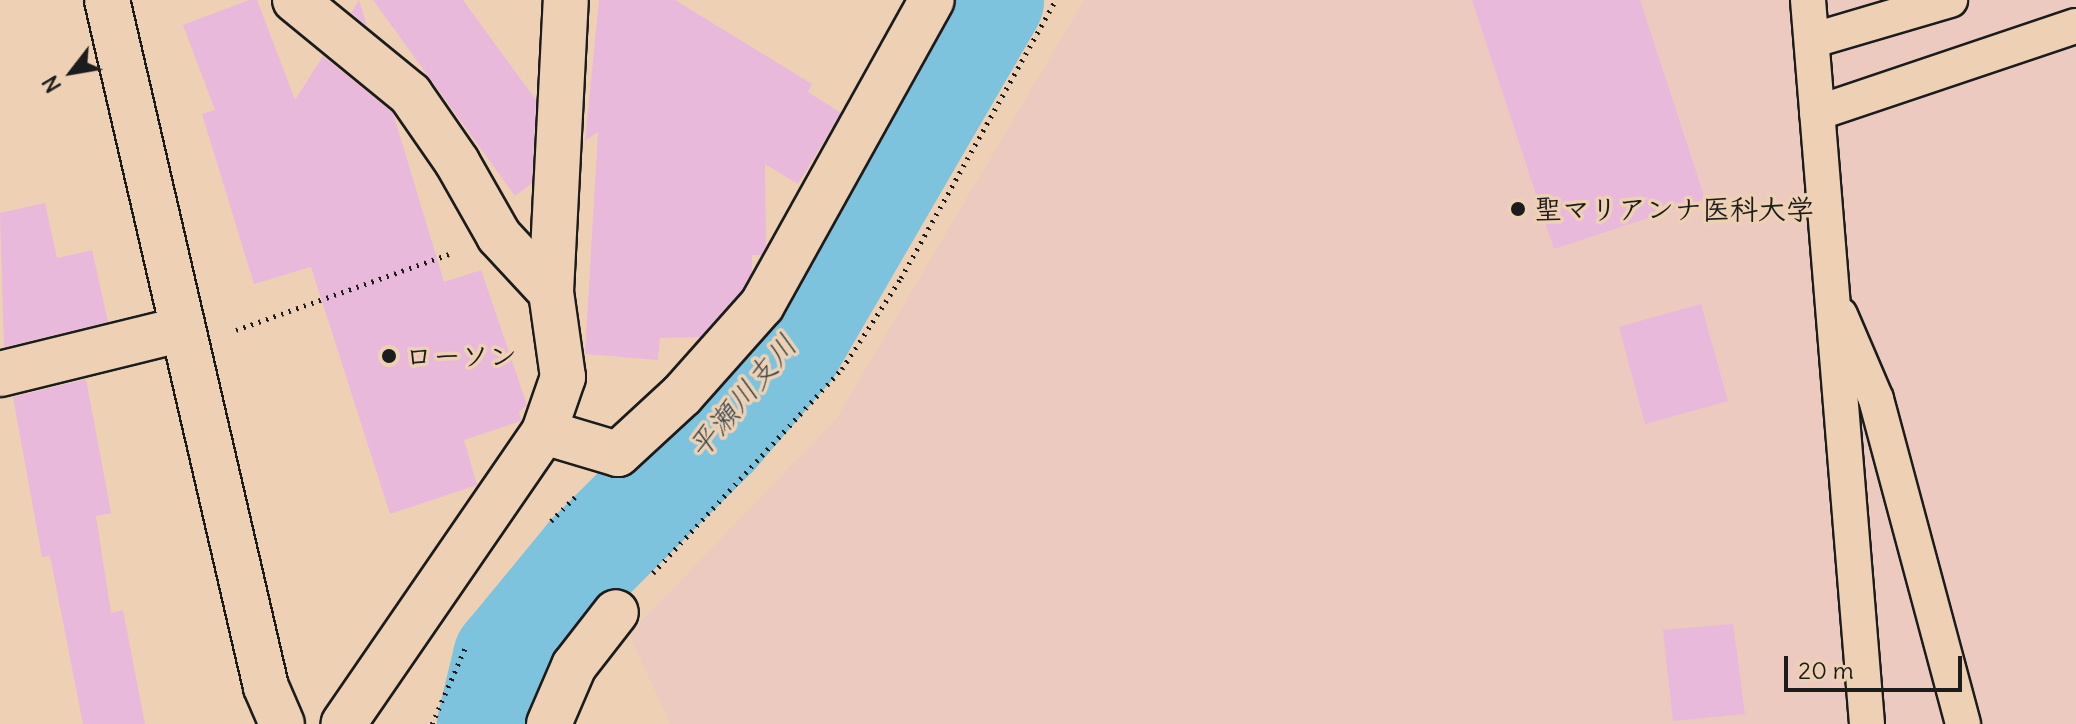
<!DOCTYPE html>
<html>
<head>
<meta charset="utf-8">
<style>
	body { margin:0 }
	#map { position:relative; width:2076px; height:724px; overflow:hidden; background:#eed1b4; font-family:Delius,"Klee One",sans-serif }
	div>[style] { position:absolute }
	.built>* { inset:0; background:#eccac0 }
	.river>* { height:108px; margin:-54px; padding:0 54px; transform-origin:54px; border-radius:54px; background:#7ec3de }
	.building>* { inset:0; background:#e8b9db }
	.path>* { height:5px; margin-top:-2.5px; transform-origin:0; background:repeating-linear-gradient(90deg,#1c1c1c 0 2px,transparent 0 8px) }
	.roads { filter:drop-shadow(2px 0 #1c1c1c) drop-shadow(-2px 0 #1c1c1c) drop-shadow(0 2px #1c1c1c) drop-shadow(0 -2px #1c1c1c) }
	.service>* { height:34px; margin:-17px; padding:0 17px; transform-origin:17px; border-radius:17px; background:#eed1b4 }
	.minor>* { height:44px; margin:-22px; padding:0 22px; transform-origin:22px; border-radius:22px; background:#eed1b4 }
	.tertiary>* { height:44px; margin:-22px; padding:0 22px; transform-origin:22px; border-radius:22px; background:#eed1b4 }
	.dots>* { width:22px; height:22px; translate:-50% -50%; box-sizing:border-box; border:4px solid #eed1b4; border-radius:50% }
	span { translate:-50% -50%; white-space:nowrap; text-align:center; line-height:1.15; -webkit-text-stroke:7px #eed1b4; paint-order:stroke }
	.poi-label { font-size:28px; color:#1c1c1c; font-weight:700 }
	.left { translate:0 -50%; text-align:left }
	.water-label { font-size:30px; color:#34464c; font-style:italic }
	.north { position:absolute; left:32px; top:32px; width:80px; height:80px; -webkit-text-stroke:6px #eed1b4; paint-order:stroke; rotate:239deg; font-size:22px; font-weight:700; line-height:32px; text-align:center; color:#1c1c1c }
	.north::after { content:''; display:block; margin:auto; width:28px; height:36px; background:#1c1c1c; clip-path:polygon(50% 0,100% 100%,50% 72%,0 100%) }
	.scale { position:absolute; left:1784px; top:656px; width:178px; height:36px; box-sizing:border-box; border:4px solid #1c1c1c; border-top:0; padding-left:10px; font-size:24px; line-height:28px; white-space:nowrap; color:#1c1c1c; -webkit-text-stroke:6px #eed1b4; paint-order:stroke }
</style>
</head>
<body>
<div id="map">
	<div class="built">
		<div style="clip-path:polygon(1084px 0,2076px 0,2076px 724px,670px 724px,629px 634px,836px 419px)"></div>
	</div>
	<div class="river">
		<div style="left:491px;top:724px;width:68px;rotate:-76.4deg"></div>
		<div style="left:507px;top:658px;width:132px;rotate:-50.5deg"></div>
		<div style="left:591px;top:556px;width:173px;rotate:-44.8deg"></div>
		<div style="left:714px;top:434px;width:115px;rotate:-49.2deg"></div>
		<div style="left:789px;top:347px;width:401px;rotate:-59.9deg"></div>
	</div>
	<div class="building">
		<div style="clip-path:polygon(249px 0,257px 0,295px 100px,323px 56px,393px 113px,444px 282px,481px 270px,527px 405px,519px 412px,521px 421px,464px 440px,477px 485px,390px 514px,311px 267px,254px 284px,202px 114px,215px 110px,183px 25px)"></div>
		<div style="clip-path:polygon(359px 0,367px 26px,351px 13px)"></div>
		<div style="clip-path:polygon(373px 0,463px 0,536px 100px,532px 183px,515px 196px)"></div>
		<div style="clip-path:polygon(599px 0,675px 0,812px 84px,808px 92px,841px 113px,798px 184px,765px 164px,766px 247px,761px 255px,752px 255px,752px 272px,742px 290px,700px 337px,660px 338px,658px 360px,585px 354px,598px 132px,585px 141px)"></div>
		<div style="clip-path:polygon(1472px 0,1640px 0,1705px 199px,1554px 249px)"></div>
		<div style="clip-path:polygon(45px 203px,57px 258px,92px 250px,108px 322px,4px 347px,0 213px)"></div>
		<div style="clip-path:polygon(1701px 304px,1728px 401px,1645px 424px,1619px 327px)"></div>
		<div style="clip-path:polygon(86px 379px,111px 513px,96px 516px,111px 613px,123px 610px,145px 724px,83px 724px,50px 556px,42px 557px,13px 397px)"></div>
		<div style="clip-path:polygon(1733px 624px,1745px 714px,1673px 721px,1663px 630px)"></div>
	</div>
	<div class="path">
		<div style="left:236px;top:330px;width:226px;rotate:-19.6deg"></div>
		<div style="left:551px;top:521px;width:34px;rotate:-45deg"></div>
		<div style="left:653px;top:573px;width:278px;rotate:-47.2deg"></div>
		<div style="left:842px;top:369px;width:108px;rotate:-57deg"></div>
		<div style="left:901px;top:278px;width:318px;rotate:-60.9deg"></div>
		<div style="left:432px;top:724px;width:87px;rotate:-66.4deg"></div>
	</div>
	<div class="roads">
		<div class="service">
			<div style="left:1808px;top:0;width:726px;rotate:85.34deg"></div>
			<div style="left:1814px;top:40px;width:142px;rotate:-16.4deg"></div>
			<div style="left:1817px;top:113px;width:273px;rotate:-18.6deg"></div>
			<div style="left:1840px;top:315px;width:91px;rotate:66.8deg"></div>
			<div style="left:1876px;top:399px;width:336px;rotate:75deg"></div>
		</div>
		<div class="minor">
			<div style="left:295px;top:0;width:149px;rotate:39.3deg"></div>
			<div style="left:410px;top:94px;width:83px;rotate:55.3deg"></div>
			<div style="left:457px;top:162px;width:85px;rotate:60.4deg"></div>
			<div style="left:499px;top:236px;width:76px;rotate:47.1deg"></div>
			<div style="left:551px;top:292px;width:86px;rotate:82deg"></div>
			<div style="left:563px;top:377px;width:58px;rotate:109.1deg"></div>
			<div style="left:544px;top:432px;width:354px;rotate:124.5deg"></div>
			<div style="left:551px;top:292px;width:292px;rotate:-87.1deg"></div>
			<div style="left:0;top:374px;width:188px;rotate:-13.8deg"></div>
			<div style="left:544px;top:432px;width:77px;rotate:16.6deg"></div>
			<div style="left:618px;top:454px;width:87px;rotate:-42.7deg"></div>
			<div style="left:682px;top:395px;width:120px;rotate:-48.4deg"></div>
			<div style="left:762px;top:305px;width:349px;rotate:-60.9deg"></div>
			<div style="left:549px;top:724px;width:63px;rotate:-66.7deg"></div>
			<div style="left:574px;top:666px;width:68px;rotate:-52.1deg"></div>
		</div>
		<div class="tertiary">
			<div style="left:107px;top:0;width:705px;rotate:76.97deg"></div>
			<div style="left:266px;top:687px;width:40px;rotate:66.6deg"></div>
		</div>
	</div>
	<div class="dots">
		<div style="left:1518px;top:209px;background:#1c1c1c"></div>
		<div style="left:389px;top:356px;background:#1c1c1c"></div>
	</div>
	<div class="poi-label">
		<span class="left" style="left:1534px;top:209px">聖マリアンナ医科大学</span>
		<span class="left" style="left:405px;top:356px">ローソン</span>
	</div>
	<div class="water-label">
		<span style="left:742px;top:396px;rotate:-50deg">平瀬川支川</span>
	</div>
	<div class="north">N</div>
	<div class="scale">20 m</div>
</div>
</body>
</html>
